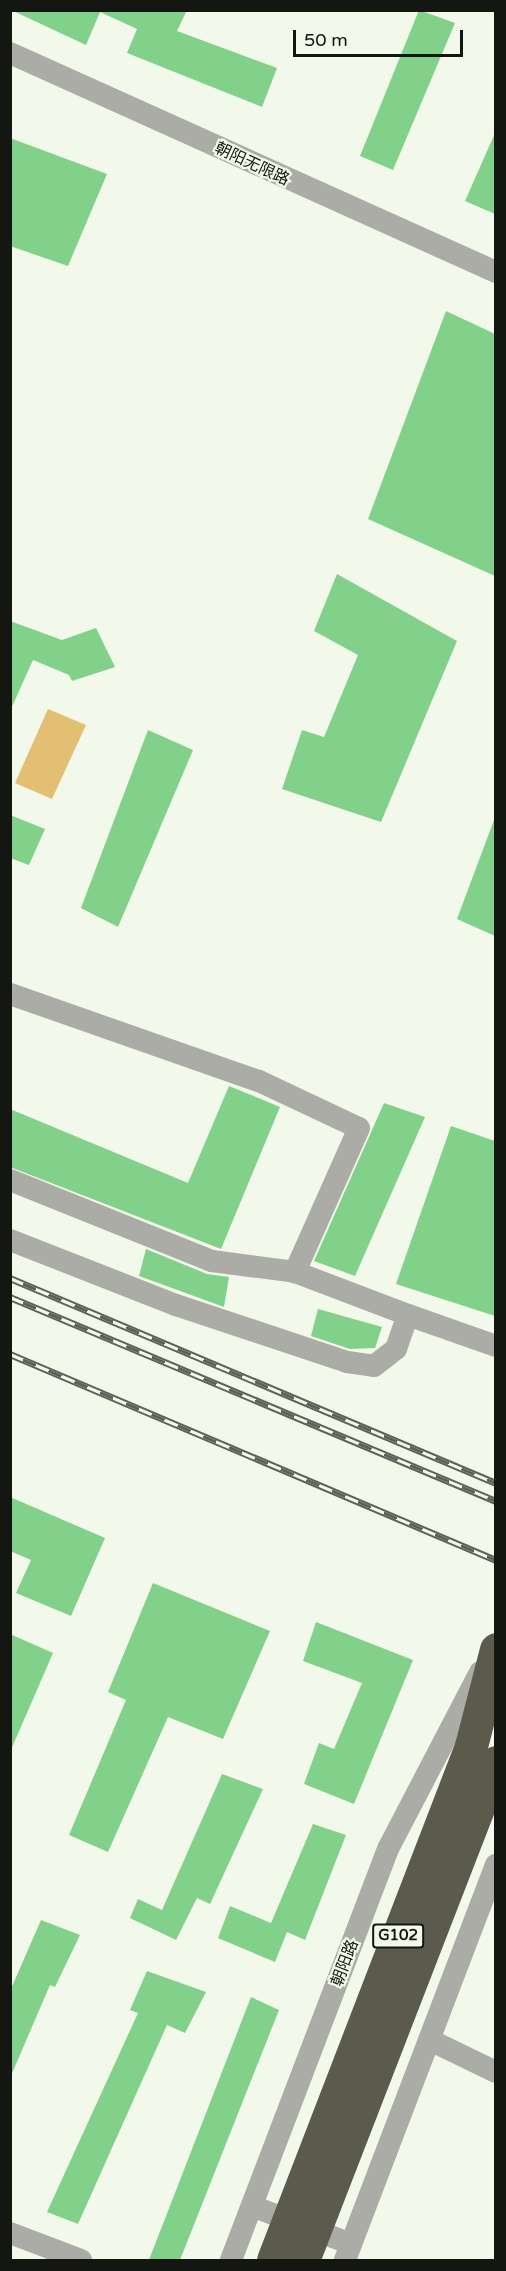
<!DOCTYPE html>
<html>
<head>
<meta charset="utf-8">
<style>
	body { margin:0 }
	#map { position:relative; width:506px; height:2271px; overflow:hidden; background:#f2f8ea; font-family:"Varela Round","Noto Sans SC",sans-serif }
	div>[style] { position:absolute }
	.green>* { inset:0; background:#e2bf72 }
	.building>* { inset:0; background:#82d18a }
	.minor>* { height:22px; margin:-11px; padding:0 11px; transform-origin:11px; border-radius:11px; background:#acaca6 }
	.highway>* { height:33px; margin:-16.5px; padding:0 16.5px; transform-origin:16.5px; border-radius:16.5px; background:#5b5a4d }
	.rail>* { height:7px; margin-top:-3.5px; transform-origin:0; background:repeating-linear-gradient(90deg,#f2f8ea 0 14px,#5d6159 0 28px); box-sizing:border-box; border-block:2px solid #5d6159 }
	span { translate:-50% -50%; white-space:nowrap; text-align:center; line-height:1.15; -webkit-text-stroke:4.5px #f2f8ea; paint-order:stroke }
	.shield-label span { padding:2px 4px; background:#f2f8ea; border:2px solid; border-radius:4px; -webkit-text-stroke-width:0 }
	.shield-label { font-size:15px; color:#141611; font-weight:700 }
	.street-label { font-size:16px; color:#141611 }
	.frame { position:absolute; inset:0; border:12px solid #141611; pointer-events:none }
	.scale { position:absolute; left:293px; top:30px; width:170px; height:27px; box-sizing:border-box; border:3px solid #141611; border-top:0; padding-left:8px; font-size:18px; line-height:21px; white-space:nowrap; color:#141611; -webkit-text-stroke:4px #f2f8ea; paint-order:stroke }
</style>
</head>
<body>
<div id="map">
	<div class="green">
		<div style="clip-path:polygon(48px 709px,86px 725px,52px 799px,15px 783px)"></div>
	</div>
	<div class="building">
		<div style="clip-path:polygon(11px 10px,187px 10px,177px 31px,277px 68px,262px 107px,127px 53px,137px 29px,100px 12px,86px 45px)"></div>
		<div style="clip-path:polygon(419px 10px,455px 23px,393px 170px,360px 156px)"></div>
		<div style="clip-path:polygon(495px 133px,495px 214px,465px 201px)"></div>
		<div style="clip-path:polygon(10px 138px,107px 174px,68px 266px,10px 246px)"></div>
		<div style="clip-path:polygon(446px 311px,495px 334px,495px 576px,368px 519px)"></div>
		<div style="clip-path:polygon(337px 574px,457px 641px,381px 822px,282px 789px,302px 730px,324px 737px,358px 655px,314px 631px)"></div>
		<div style="clip-path:polygon(10px 621px,62px 640px,96px 628px,115px 667px,72px 681px,69px 675px,33px 660px,10px 711px)"></div>
		<div style="clip-path:polygon(148px 730px,193px 750px,118px 927px,81px 908px)"></div>
		<div style="clip-path:polygon(10px 815px,45px 829px,29px 865px,10px 858px)"></div>
		<div style="clip-path:polygon(494px 820px,495px 821px,495px 936px,457px 919px)"></div>
		<div style="clip-path:polygon(229px 1086px,280px 1107px,221px 1249px,10px 1167px,10px 1109px,188px 1183px)"></div>
		<div style="clip-path:polygon(384px 1103px,425px 1117px,355px 1276px,314px 1261px)"></div>
		<div style="clip-path:polygon(451px 1126px,495px 1141px,495px 1316px,396px 1284px)"></div>
		<div style="clip-path:polygon(146px 1249px,207px 1274px,229px 1277px,224px 1307px,139px 1276px)"></div>
		<div style="clip-path:polygon(318px 1309px,382px 1327px,375px 1348px,350px 1349px,311px 1336px)"></div>
		<div style="clip-path:polygon(10px 1497px,105px 1538px,71px 1616px,16px 1593px,31px 1560px,10px 1551px)"></div>
		<div style="clip-path:polygon(153px 1583px,270px 1631px,223px 1739px,168px 1717px,108px 1852px,69px 1835px,126px 1700px,108px 1692px)"></div>
		<div style="clip-path:polygon(316px 1622px,413px 1660px,354px 1804px,304px 1784px,319px 1743px,334px 1749px,362px 1683px,303px 1661px)"></div>
		<div style="clip-path:polygon(10px 1634px,53px 1653px,10px 1752px)"></div>
		<div style="clip-path:polygon(222px 1774px,263px 1789px,210px 1904px,197px 1898px,176px 1940px,130px 1918px,138px 1899px,162px 1910px)"></div>
		<div style="clip-path:polygon(313px 1824px,346px 1835px,305px 1940px,287px 1932px,275px 1962px,218px 1938px,230px 1906px,271px 1923px)"></div>
		<div style="clip-path:polygon(41px 1920px,80px 1935px,55px 1987px,50px 1985px,10px 2078px,10px 1991px)"></div>
		<div style="clip-path:polygon(147px 1971px,206px 1992px,185px 2033px,167px 2025px,78px 2224px,47px 2212px,138px 2013px,130px 2010px)"></div>
		<div style="clip-path:polygon(251px 1997px,279px 2010px,180px 2260px,149px 2260px)"></div>
	</div>
	<div class="minor">
		<div style="left:10px;top:53px;width:533px;rotate:24.26deg"></div>
		<div style="left:10px;top:994px;width:264px;rotate:19.3deg"></div>
		<div style="left:259px;top:1081px;width:110px;rotate:25.2deg"></div>
		<div style="left:359px;top:1128px;width:158px;rotate:114deg"></div>
		<div style="left:295px;top:1272px;width:121px;rotate:20.8deg"></div>
		<div style="left:10px;top:1180px;width:218px;rotate:21.9deg"></div>
		<div style="left:212px;top:1261px;width:84px;rotate:7.5deg"></div>
		<div style="left:10px;top:1240px;width:178px;rotate:21.4deg"></div>
		<div style="left:176px;top:1305px;width:180px;rotate:18.4deg"></div>
		<div style="left:347px;top:1362px;width:27px;rotate:8deg"></div>
		<div style="left:374px;top:1366px;width:28px;rotate:-38deg"></div>
		<div style="left:396px;top:1349px;width:36px;rotate:-71deg"></div>
		<div style="left:408px;top:1315px;width:93px;rotate:19.4deg"></div>
		<div style="left:430px;top:2040px;width:73px;rotate:25.9deg"></div>
		<div style="left:252px;top:2206px;width:106px;rotate:21deg"></div>
		<div style="left:10px;top:2233px;width:76px;rotate:20.8deg"></div>
		<div style="left:231px;top:2260px;width:442px;rotate:-69.1deg"></div>
		<div style="left:389px;top:1847px;width:197px;rotate:-62.5deg"></div>
		<div style="left:345px;top:2260px;width:423px;rotate:-69.1deg"></div>
	</div>
	<div class="highway">
		<div style="left:273px;top:2260px;width:551px;rotate:-68.93deg"></div>
		<div style="left:471px;top:1746px;width:100px;rotate:-75.5deg"></div>
		<div style="left:303px;top:2260px;width:534px;rotate:-68.82deg"></div>
	</div>
	<div class="rail">
		<div style="left:10px;top:1278px;width:527px;rotate:22.87deg"></div>
		<div style="left:10px;top:1297px;width:527px;rotate:22.77deg"></div>
		<div style="left:10px;top:1354px;width:528px;rotate:22.97deg"></div>
	</div>
	<div class="shield-label">
		<span style="left:398px;top:1936px">G102</span>
	</div>
	<div class="street-label">
		<span style="left:252px;top:164px;rotate:25deg">朝阳无限路</span>
		<span style="left:345px;top:1963px;rotate:-69deg">朝阳路</span>
	</div>
	<div class="frame"></div>
	<div class="scale">50 m</div>
</div>
</body>
</html>
